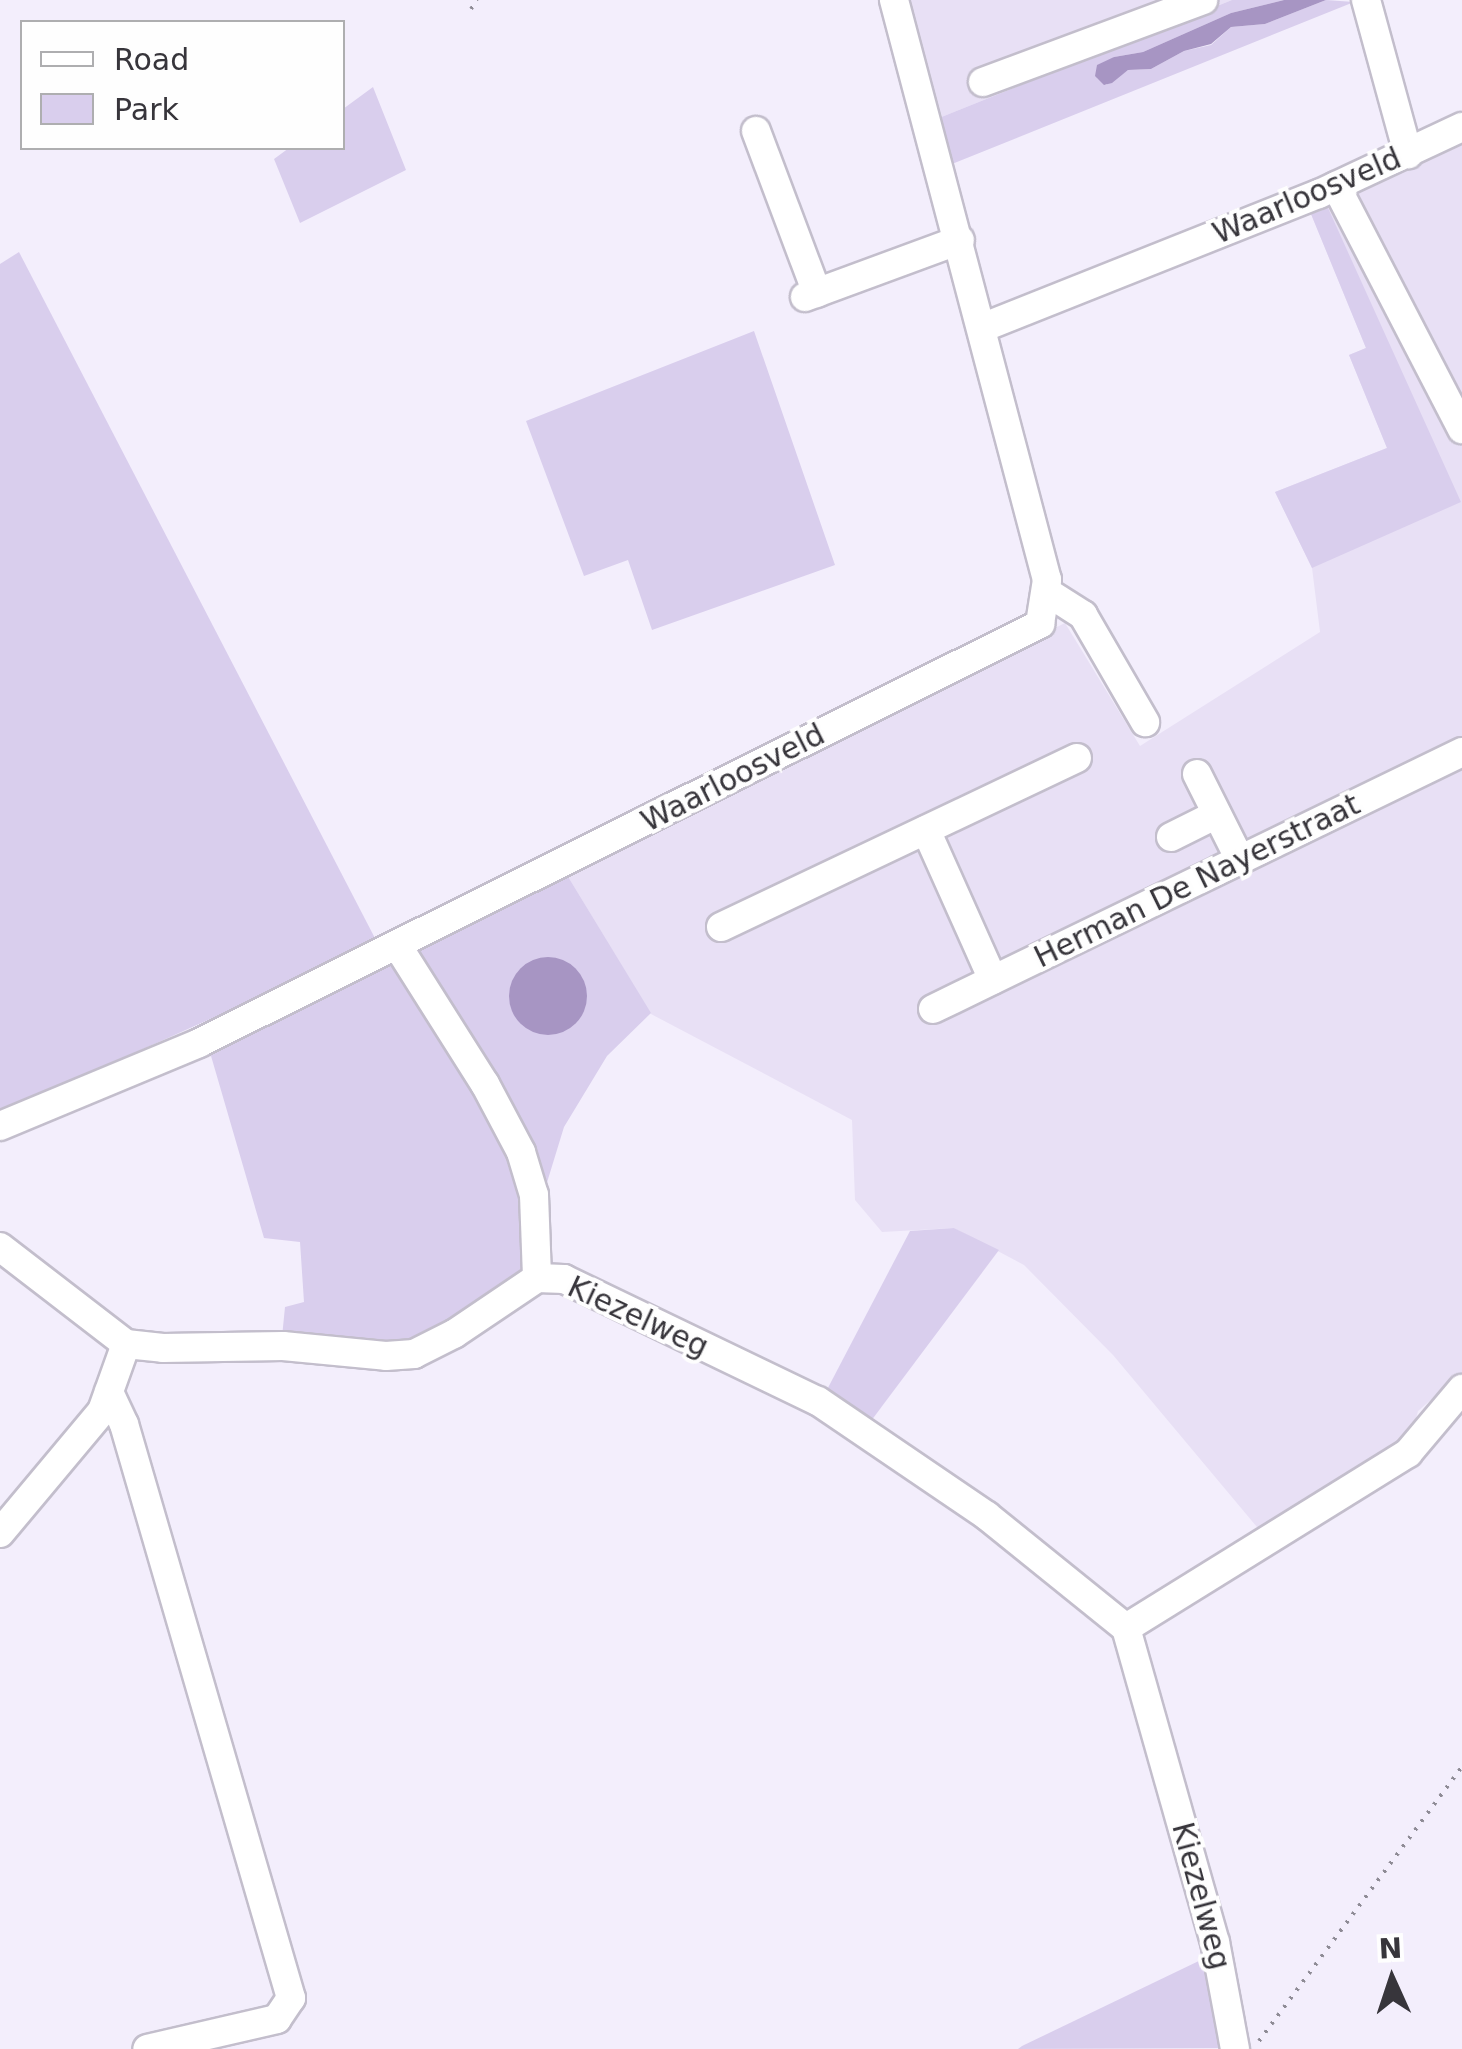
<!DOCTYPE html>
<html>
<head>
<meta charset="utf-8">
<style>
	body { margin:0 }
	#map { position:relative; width:1462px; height:2049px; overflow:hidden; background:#f3eefc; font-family:"DejaVu Sans",sans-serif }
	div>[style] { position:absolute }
	.built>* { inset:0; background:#e8e0f5 }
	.green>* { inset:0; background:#d9ceed }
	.water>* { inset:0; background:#a795c3 }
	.round { border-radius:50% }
	.path>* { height:4px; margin-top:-2px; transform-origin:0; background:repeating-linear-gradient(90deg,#8e8b95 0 2.5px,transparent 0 10.5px) }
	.roads { filter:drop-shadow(2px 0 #c3becc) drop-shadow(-2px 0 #c3becc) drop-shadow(0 2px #c3becc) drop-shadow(0 -2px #c3becc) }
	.minor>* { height:28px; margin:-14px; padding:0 14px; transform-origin:14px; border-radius:14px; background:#fff }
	span { translate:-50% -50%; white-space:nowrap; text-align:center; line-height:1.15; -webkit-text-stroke:8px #fefefe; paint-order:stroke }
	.street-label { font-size:30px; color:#37353b }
	.legend { position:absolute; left:20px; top:20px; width:325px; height:130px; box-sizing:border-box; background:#fefefe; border:2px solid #aeaeb0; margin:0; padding:12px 18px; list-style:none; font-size:30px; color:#37353b }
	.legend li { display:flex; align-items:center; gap:20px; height:50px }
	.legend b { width:50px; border:2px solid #aeaeb0 }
	.north { position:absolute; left:1342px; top:1929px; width:100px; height:100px; -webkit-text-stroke:8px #fefefe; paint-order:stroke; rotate:357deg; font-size:28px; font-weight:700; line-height:40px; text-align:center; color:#37353b }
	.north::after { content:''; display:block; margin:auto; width:35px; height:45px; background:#37353b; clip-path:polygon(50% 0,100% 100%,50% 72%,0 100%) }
</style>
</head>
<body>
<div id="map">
	<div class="built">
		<div style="clip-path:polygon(899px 0,1232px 0,929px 122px)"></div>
		<div style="clip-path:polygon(1462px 145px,1462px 1373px,1418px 1411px,1410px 1441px,1262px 1533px,1113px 1355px,1024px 1265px,954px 1228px,882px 1232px,855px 1200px,852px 1120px,651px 1014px,564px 870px,1065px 623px,1140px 746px,1320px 632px,1312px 568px,1275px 492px,1387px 448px,1349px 355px,1366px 348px,1311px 214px)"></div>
	</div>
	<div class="green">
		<div style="clip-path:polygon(1232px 0,1284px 0,1231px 13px,1143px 52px,1114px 57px,1097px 78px,1106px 85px,1128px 70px,1151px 69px,1184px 51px,1211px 45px,1231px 27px,1265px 24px,1326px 0,1354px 2px,942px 168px,929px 122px)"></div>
		<div style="clip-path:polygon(373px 87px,406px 170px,300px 223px,274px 159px,289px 148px,342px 148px,343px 109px)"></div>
		<div style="clip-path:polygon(1328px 208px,1461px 502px,1312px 568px,1275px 492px,1387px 448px,1349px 355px,1366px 348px,1311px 214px)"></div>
		<div style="clip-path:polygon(19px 252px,378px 944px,0 1113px,0 264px)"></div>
		<div style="clip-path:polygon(754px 331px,835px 565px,652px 630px,628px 560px,584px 576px,526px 421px)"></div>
		<div style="clip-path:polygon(564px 870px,651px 1013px,607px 1056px,564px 1127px,545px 1189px,411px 948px)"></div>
		<div style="clip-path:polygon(393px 961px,417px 993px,510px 1152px,522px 1188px,525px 1271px,430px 1338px,398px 1348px,282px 1337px,285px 1307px,304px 1302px,300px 1242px,264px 1238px,209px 1049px)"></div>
		<div style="clip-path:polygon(954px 1228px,999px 1250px,865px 1429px,819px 1405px,910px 1231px)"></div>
		<div style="clip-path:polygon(1205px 1958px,1225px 2048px,1018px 2049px,1022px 2046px)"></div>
	</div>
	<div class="water">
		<div style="clip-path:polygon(1284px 0,1326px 0,1265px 24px,1231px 27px,1211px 44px,1184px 51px,1151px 69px,1128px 70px,1112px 83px,1104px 85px,1095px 76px,1097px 65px,1114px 57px,1143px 52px,1231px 13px)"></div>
		<div class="round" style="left:509px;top:957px;width:78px;height:78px"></div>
	</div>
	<div class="path">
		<div style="left:471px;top:9px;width:11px;rotate:-56deg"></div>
		<div style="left:1259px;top:2041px;width:341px;rotate:-53.5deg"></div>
	</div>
	<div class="roads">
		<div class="minor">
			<div style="left:1366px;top:0;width:160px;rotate:74.7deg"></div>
			<div style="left:983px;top:82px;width:235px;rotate:-20.4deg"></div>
			<div style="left:756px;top:131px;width:173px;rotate:69.4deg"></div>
			<div style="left:1336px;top:186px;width:274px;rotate:62.6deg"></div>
			<div style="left:805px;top:297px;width:165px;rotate:-20.2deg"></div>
			<div style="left:984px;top:327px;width:360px;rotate:-21.7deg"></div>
			<div style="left:1319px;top:194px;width:158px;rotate:-25.1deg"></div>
			<div style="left:1047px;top:592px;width:43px;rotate:32.6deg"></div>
			<div style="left:1083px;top:615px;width:124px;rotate:59.9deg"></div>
			<div style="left:1197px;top:774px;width:96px;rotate:63.4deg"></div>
			<div style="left:926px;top:830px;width:164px;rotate:65.9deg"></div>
			<div style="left:1171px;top:837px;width:51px;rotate:-26.6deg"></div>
			<div style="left:721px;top:927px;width:394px;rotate:-25.4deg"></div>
			<div style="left:397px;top:945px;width:165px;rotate:57.7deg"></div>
			<div style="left:485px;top:1084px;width:77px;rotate:62.1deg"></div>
			<div style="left:521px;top:1152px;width:45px;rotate:73.2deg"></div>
			<div style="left:534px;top:1195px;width:83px;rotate:87.9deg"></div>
			<div style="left:933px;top:1009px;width:588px;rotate:-25.91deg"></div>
			<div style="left:0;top:1126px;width:216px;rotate:-22.6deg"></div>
			<div style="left:199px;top:1043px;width:940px;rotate:-26.48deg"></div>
			<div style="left:1040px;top:624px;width:45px;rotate:-81deg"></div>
			<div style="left:1047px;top:580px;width:600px;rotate:-104.78deg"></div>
			<div style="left:0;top:1247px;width:159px;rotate:37.6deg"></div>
			<div style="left:126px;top:1344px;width:37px;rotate:6deg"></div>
			<div style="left:163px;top:1348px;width:120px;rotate:-1deg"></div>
			<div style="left:283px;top:1346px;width:103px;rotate:5.5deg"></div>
			<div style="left:386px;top:1356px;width:28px;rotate:-4deg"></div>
			<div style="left:414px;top:1354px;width:45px;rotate:-26.6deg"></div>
			<div style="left:454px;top:1334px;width:100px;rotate:-34deg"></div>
			<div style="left:537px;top:1278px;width:27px;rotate:2deg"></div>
			<div style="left:564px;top:1279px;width:282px;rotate:25.7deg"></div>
			<div style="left:818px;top:1401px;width:204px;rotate:34.2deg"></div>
			<div style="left:987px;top:1516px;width:179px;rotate:38.9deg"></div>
			<div style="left:1126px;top:1628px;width:326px;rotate:74.2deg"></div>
			<div style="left:1215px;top:1942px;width:109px;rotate:79.4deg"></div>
			<div style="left:109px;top:1392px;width:35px;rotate:65deg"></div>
			<div style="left:124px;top:1424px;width:598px;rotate:73.78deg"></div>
			<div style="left:291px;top:1998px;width:25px;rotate:124deg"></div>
			<div style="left:277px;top:2019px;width:133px;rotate:167deg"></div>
			<div style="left:0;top:1533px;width:159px;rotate:-50.1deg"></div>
			<div style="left:102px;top:1411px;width:71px;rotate:-70.3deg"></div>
			<div style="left:1126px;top:1628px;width:332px;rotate:-31.8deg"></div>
			<div style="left:1408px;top:1453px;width:84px;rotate:-49.8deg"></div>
		</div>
	</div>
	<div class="street-label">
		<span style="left:1307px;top:196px;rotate:-23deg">Waarloosveld</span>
		<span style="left:733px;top:778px;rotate:-27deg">Waarloosveld</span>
		<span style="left:1197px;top:881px;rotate:-26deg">Herman De Nayerstraat</span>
		<span style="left:638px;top:1317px;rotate:25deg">Kiezelweg</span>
		<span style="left:1201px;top:1896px;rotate:75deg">Kiezelweg</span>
	</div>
	<ul class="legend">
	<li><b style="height:12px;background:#fff"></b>Road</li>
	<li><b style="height:28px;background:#d9ceed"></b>Park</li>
	</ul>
	<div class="north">N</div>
</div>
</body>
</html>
